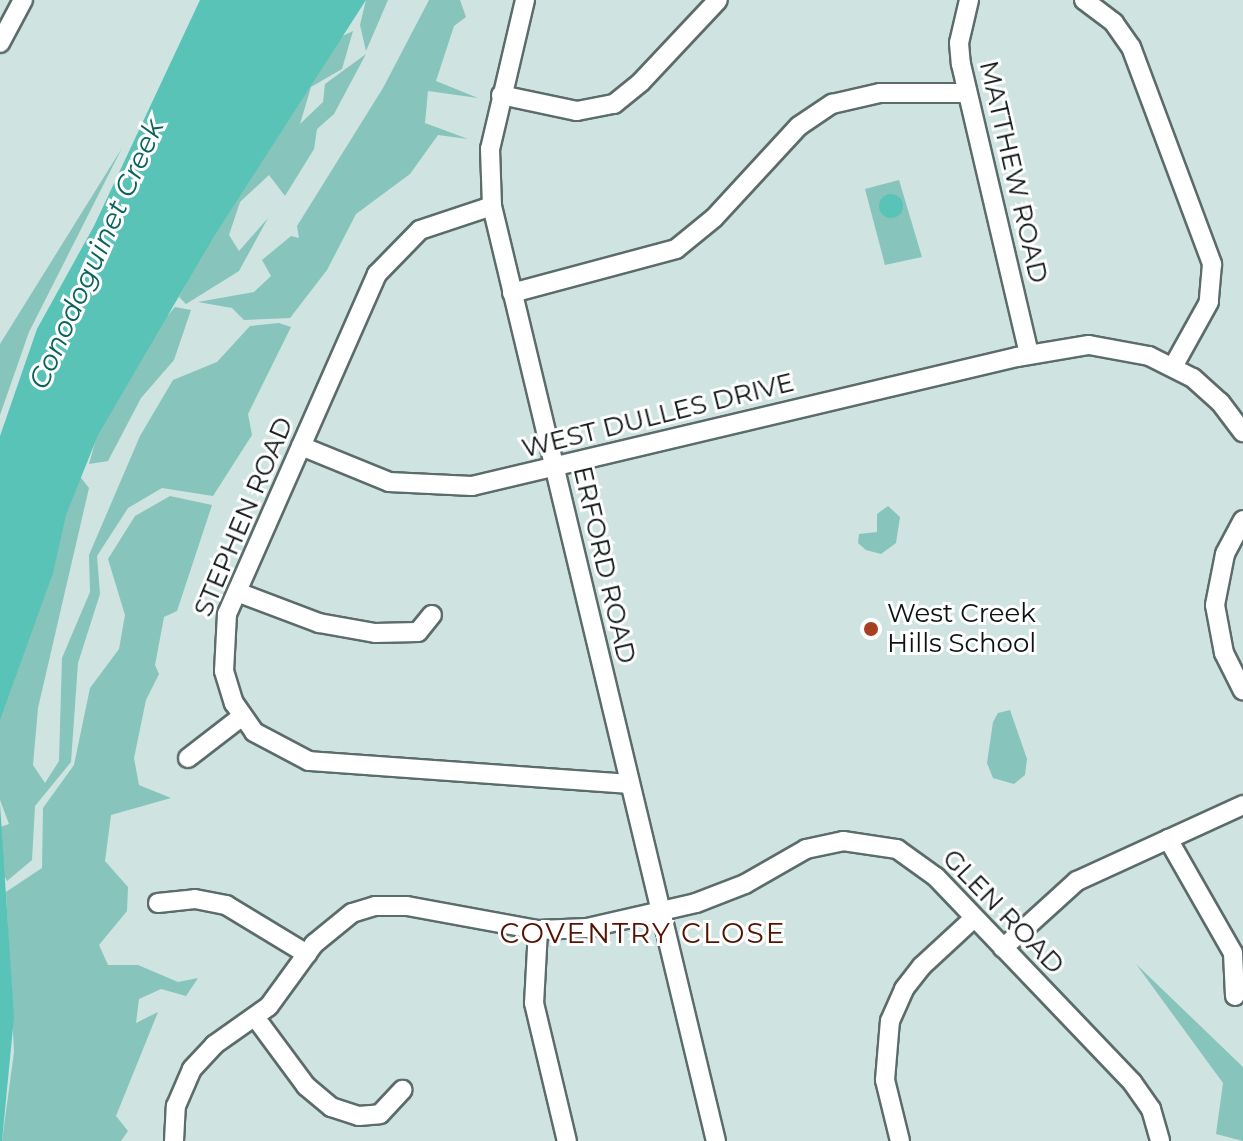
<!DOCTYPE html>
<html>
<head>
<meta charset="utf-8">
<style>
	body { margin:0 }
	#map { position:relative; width:1243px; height:1141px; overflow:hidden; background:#cfe3e0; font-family:Montserrat,sans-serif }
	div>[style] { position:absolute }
	.green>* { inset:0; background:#87c4bc }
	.water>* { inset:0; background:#59c3b7 }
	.round { border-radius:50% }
	.roads { filter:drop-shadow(2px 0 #5b6c6a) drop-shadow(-2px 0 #5b6c6a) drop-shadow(0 2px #5b6c6a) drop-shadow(0 -2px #5b6c6a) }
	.minor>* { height:18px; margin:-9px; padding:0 9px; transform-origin:9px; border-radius:9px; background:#fff }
	.dots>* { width:22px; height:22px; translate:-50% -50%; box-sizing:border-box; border:4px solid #fff; border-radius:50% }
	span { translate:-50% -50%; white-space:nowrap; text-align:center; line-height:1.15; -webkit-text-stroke:6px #fff; paint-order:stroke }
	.street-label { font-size:26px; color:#0d1313 }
	.poi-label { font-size:26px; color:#0d1313 }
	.left { translate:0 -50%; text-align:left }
	.water-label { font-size:28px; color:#09645d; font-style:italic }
	.neighbourhood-label { font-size:28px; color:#541201; letter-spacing:2px }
</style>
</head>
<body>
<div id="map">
	<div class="green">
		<div style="clip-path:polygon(366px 0,388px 0,366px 51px,360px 25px)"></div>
		<div style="clip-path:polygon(429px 0,460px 0,466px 17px,454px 26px,436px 81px,478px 98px,428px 91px,425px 123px,468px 139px,438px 135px,410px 174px,356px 214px,327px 270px,290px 318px,244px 320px,232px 308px,198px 302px,254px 292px,271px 276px,262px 260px,291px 236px,299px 238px,297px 226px,383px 88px)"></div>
		<div style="clip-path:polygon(353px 31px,342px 69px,311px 87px,300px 124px,323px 102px,325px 84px,366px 54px,334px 114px,317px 129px,314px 149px,285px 196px,269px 175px,240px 202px,229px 235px,239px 251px,268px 218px,239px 271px,186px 304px,179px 297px,244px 170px,261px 163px,281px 104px,330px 42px)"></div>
		<div style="clip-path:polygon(122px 148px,29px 332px,0 415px,0 344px)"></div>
		<div style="clip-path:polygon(899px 180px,922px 257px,885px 265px,865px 189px)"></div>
		<div style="clip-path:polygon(175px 307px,191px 310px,174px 360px,141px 398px,108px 461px,89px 464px,99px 428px,149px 337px)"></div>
		<div style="clip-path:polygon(279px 323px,291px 327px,248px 414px,252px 435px,213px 496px,162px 488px,128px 508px,97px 556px,100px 594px,78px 663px,71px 762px,35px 806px,32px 860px,7px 881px,0 868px,0 827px,9px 824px,0 800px,0 707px,78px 474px,89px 488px,38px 708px,33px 765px,45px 783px,59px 761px,62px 658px,90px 592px,89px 555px,140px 436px,173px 380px,217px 362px,250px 326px)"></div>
		<div style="clip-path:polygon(170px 496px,212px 505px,177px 611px,164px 617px,155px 665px,159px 674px,146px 700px,134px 758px,139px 785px,171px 798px,111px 815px,105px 861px,128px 887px,127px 911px,99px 945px,108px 965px,138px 965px,178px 982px,198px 978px,186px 996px,161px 989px,139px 999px,136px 1023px,158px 1012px,116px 1116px,128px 1131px,121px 1141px,2px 1141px,14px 1052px,6px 892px,42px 868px,43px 808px,74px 765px,90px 688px,119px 649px,125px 615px,108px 559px,135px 516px)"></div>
		<div style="clip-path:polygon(888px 506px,900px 517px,896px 543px,881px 554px,866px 550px,858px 543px,859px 534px,877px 532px,877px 514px)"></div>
		<div style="clip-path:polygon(1010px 710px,1027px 759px,1025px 775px,1014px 784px,993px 778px,987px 763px,993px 722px,998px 713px)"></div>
		<div style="clip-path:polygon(1136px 964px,1243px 1067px,1243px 1141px,1216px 1134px,1223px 1083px)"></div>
	</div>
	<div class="water">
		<div style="clip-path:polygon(200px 0,366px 0,213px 238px,98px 435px,66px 515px,53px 573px,0 720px,0 436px,37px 329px,94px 226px)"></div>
		<div class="round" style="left:879px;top:194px;width:24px;height:24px"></div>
		<div style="clip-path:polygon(0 804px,14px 1017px,2px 1141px,0 1141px)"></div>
	</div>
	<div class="roads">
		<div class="minor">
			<div style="left:525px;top:0;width:153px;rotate:103.2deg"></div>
			<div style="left:490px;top:149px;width:57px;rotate:88deg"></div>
			<div style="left:492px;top:206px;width:961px;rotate:76.53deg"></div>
			<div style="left:969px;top:0;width:44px;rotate:103.1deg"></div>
			<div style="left:959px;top:43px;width:21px;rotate:85deg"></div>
			<div style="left:961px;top:64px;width:298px;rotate:76.8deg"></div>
			<div style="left:1084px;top:0;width:38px;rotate:37deg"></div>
			<div style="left:1114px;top:23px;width:29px;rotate:55deg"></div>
			<div style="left:1131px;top:47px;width:232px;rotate:69.5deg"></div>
			<div style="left:1212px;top:264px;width:38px;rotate:95deg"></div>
			<div style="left:1209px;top:302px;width:74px;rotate:119deg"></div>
			<div style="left:0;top:43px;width:49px;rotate:-61.9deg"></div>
			<div style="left:501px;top:95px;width:78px;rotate:11.9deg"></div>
			<div style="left:577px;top:111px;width:38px;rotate:-11deg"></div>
			<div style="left:614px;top:104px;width:35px;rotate:-39deg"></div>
			<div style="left:641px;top:82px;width:112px;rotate:-46.8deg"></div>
			<div style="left:492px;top:206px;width:76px;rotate:161.6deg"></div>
			<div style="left:420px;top:230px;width:62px;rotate:134.3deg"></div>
			<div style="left:377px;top:274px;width:372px;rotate:113.8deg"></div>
			<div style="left:227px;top:614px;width:57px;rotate:93deg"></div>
			<div style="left:224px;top:671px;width:34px;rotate:73deg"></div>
			<div style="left:234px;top:703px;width:35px;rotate:55deg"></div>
			<div style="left:254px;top:732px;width:62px;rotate:27.8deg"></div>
			<div style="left:309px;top:761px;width:320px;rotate:4.1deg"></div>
			<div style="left:512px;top:293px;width:170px;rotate:-15deg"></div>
			<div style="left:676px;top:249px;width:49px;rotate:-39.2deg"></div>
			<div style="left:714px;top:218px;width:125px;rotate:-47.3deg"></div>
			<div style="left:799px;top:126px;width:40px;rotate:-34deg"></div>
			<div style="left:832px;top:104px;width:49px;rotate:-12.9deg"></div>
			<div style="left:880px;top:93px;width:86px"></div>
			<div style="left:301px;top:446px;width:95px;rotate:22.2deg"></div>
			<div style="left:389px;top:482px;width:83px;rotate:2.8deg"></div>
			<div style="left:472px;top:486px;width:560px;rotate:-13.32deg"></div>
			<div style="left:1017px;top:357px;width:73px;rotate:-9.5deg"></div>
			<div style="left:1089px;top:345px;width:61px;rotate:10.4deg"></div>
			<div style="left:1149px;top:356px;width:49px;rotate:26.6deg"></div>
			<div style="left:1193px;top:378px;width:36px;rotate:42deg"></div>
			<div style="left:1220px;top:402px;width:38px;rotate:53deg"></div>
			<div style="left:1243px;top:520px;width:38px;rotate:118deg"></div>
			<div style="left:1225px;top:554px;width:52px;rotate:101.1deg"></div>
			<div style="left:1215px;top:605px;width:49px;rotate:79.4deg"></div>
			<div style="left:1224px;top:653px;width:42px;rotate:63.4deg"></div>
			<div style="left:237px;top:592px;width:88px;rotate:20.7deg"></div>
			<div style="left:319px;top:623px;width:57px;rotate:10.1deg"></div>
			<div style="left:375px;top:633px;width:43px;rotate:-1.3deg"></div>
			<div style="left:418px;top:632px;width:22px;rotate:-51deg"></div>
			<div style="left:188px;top:758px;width:67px;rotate:-37.7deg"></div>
			<div style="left:1168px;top:839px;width:131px;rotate:60.3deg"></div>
			<div style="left:1233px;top:953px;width:43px;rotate:87.3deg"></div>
			<div style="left:158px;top:903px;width:37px;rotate:-6deg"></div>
			<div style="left:195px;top:899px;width:32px;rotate:11deg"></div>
			<div style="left:226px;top:905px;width:95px;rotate:31.2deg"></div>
			<div style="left:538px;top:930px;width:73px;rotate:93.1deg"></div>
			<div style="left:534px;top:1003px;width:142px;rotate:76.6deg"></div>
			<div style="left:1003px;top:948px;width:100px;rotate:-42.2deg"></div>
			<div style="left:1077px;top:881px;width:183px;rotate:-24.6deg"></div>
			<div style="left:255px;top:1017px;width:86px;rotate:53.5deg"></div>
			<div style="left:306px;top:1086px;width:33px;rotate:40deg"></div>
			<div style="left:331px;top:1107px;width:29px;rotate:18deg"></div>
			<div style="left:359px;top:1116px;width:21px;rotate:-5deg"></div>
			<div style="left:380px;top:1114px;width:33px;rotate:-47deg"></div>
			<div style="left:174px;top:1141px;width:35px;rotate:-87deg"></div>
			<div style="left:176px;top:1106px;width:40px;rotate:-66.6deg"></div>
			<div style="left:192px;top:1069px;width:33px;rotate:-47deg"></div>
			<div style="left:214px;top:1045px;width:67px;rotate:-35.3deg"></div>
			<div style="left:269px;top:1006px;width:77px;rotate:-54deg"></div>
			<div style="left:314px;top:944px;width:49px;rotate:-39.2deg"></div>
			<div style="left:352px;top:913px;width:24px;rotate:-17deg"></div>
			<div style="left:375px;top:906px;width:32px"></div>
			<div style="left:407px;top:906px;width:133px;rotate:10.4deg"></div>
			<div style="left:538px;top:930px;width:49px;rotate:-2.3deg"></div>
			<div style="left:587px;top:928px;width:112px;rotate:-12.9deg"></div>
			<div style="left:696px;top:903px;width:53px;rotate:-21.2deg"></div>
			<div style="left:745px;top:884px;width:70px;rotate:-29.8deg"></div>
			<div style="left:806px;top:849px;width:38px;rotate:-12deg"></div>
			<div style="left:843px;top:841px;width:55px;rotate:8.4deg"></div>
			<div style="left:897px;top:849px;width:48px;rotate:35.7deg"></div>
			<div style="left:936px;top:877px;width:284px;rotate:46.3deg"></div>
			<div style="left:1132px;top:1082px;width:33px;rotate:55deg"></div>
			<div style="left:1151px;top:1109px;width:33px;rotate:74deg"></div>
			<div style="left:900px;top:1141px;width:63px;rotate:-103.8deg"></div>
			<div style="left:885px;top:1080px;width:59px;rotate:-85.2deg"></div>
			<div style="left:890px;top:1021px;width:35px;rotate:-66deg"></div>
			<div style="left:904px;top:989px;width:29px;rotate:-52deg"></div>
			<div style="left:922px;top:966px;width:71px;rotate:-42.7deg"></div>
		</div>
	</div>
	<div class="dots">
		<div style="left:871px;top:629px;background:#a63e22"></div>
	</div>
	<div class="street-label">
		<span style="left:1013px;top:172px;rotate:77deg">MATTHEW ROAD</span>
		<span style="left:658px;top:416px;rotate:-14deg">WEST DULLES DRIVE</span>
		<span style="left:244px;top:517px;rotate:-67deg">STEPHEN ROAD</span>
		<span style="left:604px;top:565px;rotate:77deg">ERFORD ROAD</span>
		<span style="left:1003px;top:912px;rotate:46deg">GLEN ROAD</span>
	</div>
	<div class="poi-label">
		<span class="left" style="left:887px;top:629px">West Creek<br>Hills School</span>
	</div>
	<div class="water-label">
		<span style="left:96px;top:254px;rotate:-66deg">Conodoguinet Creek</span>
	</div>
	<div class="neighbourhood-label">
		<span style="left:643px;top:933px">COVENTRY CLOSE</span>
	</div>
</div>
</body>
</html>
